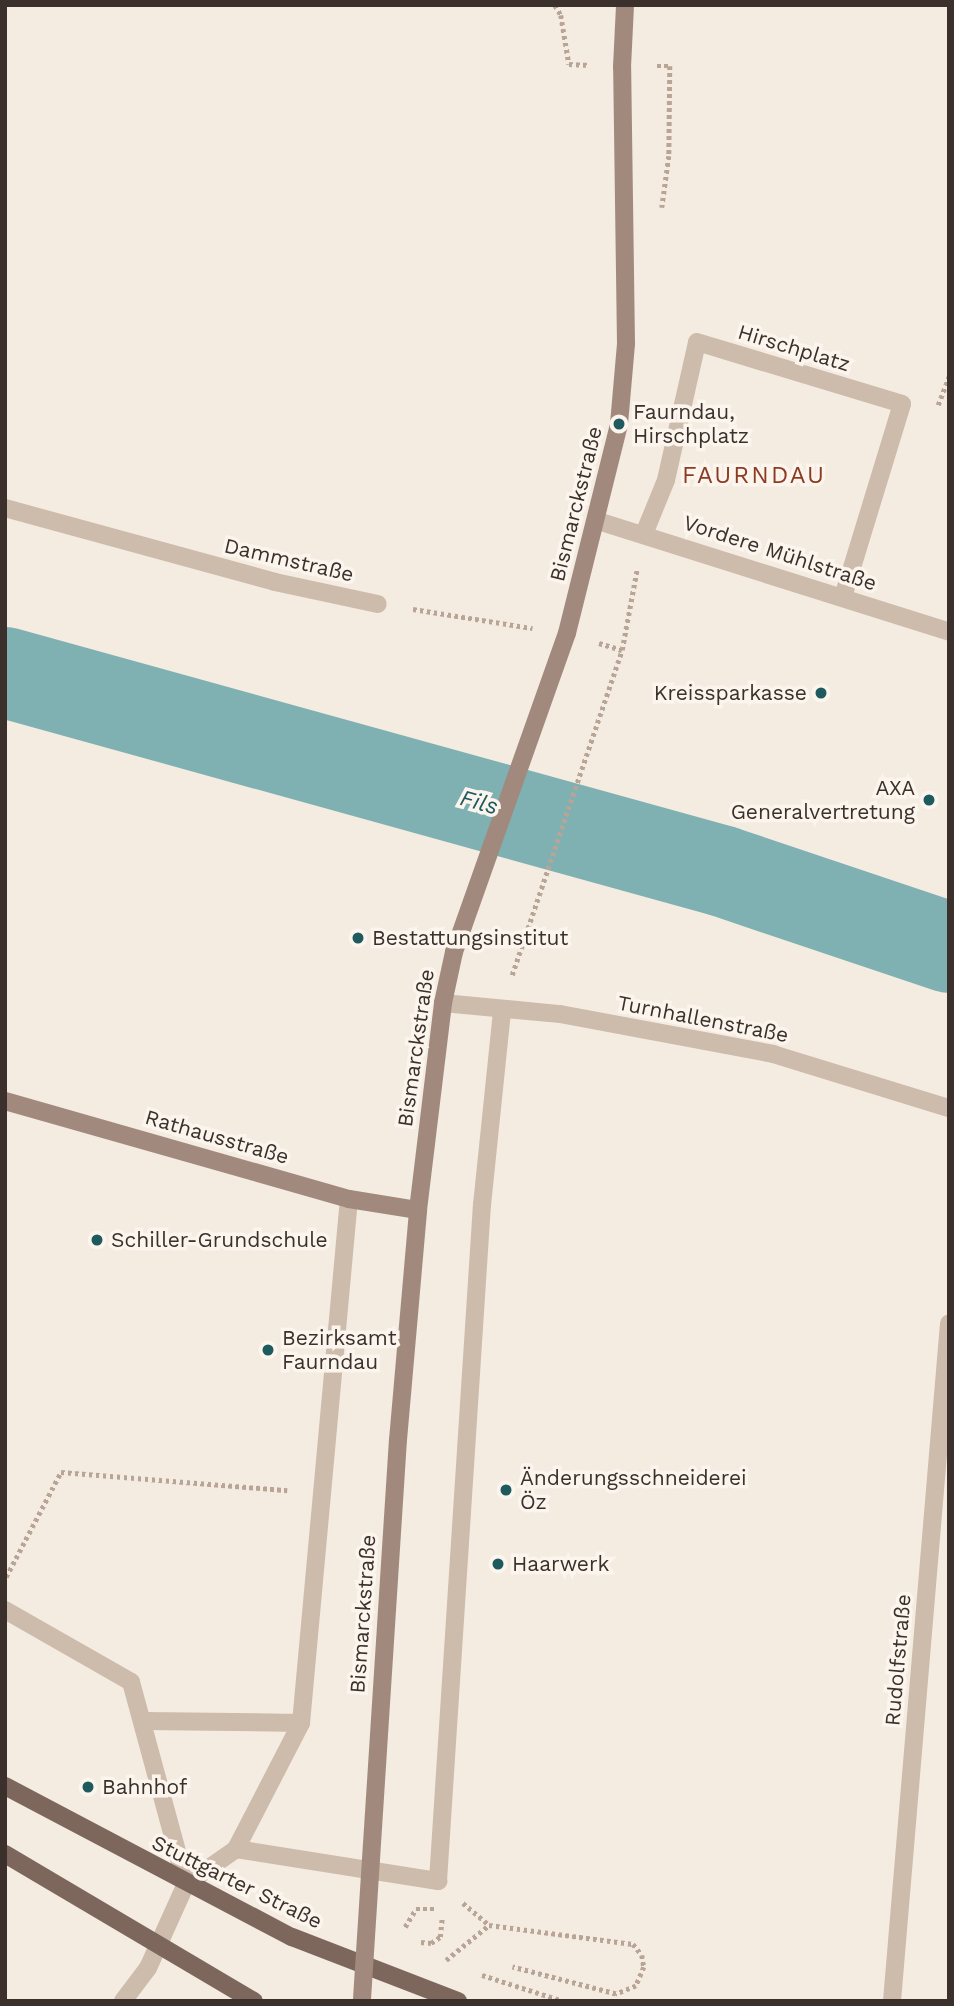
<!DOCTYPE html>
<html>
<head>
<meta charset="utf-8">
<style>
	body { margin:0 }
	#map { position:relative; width:954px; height:2006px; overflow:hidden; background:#f4ebe1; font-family:"Work Sans",sans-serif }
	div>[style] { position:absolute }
	.river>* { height:91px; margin:-45.5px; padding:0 45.5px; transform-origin:45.5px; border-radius:45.5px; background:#7fb0b2 }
	.path>* { height:4.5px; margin-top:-2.25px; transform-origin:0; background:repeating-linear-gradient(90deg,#b9a596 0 3.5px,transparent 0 7px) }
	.lane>* { height:18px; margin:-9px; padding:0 9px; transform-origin:9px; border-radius:9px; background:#cdbbac }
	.street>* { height:18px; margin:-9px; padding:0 9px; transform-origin:9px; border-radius:9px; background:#cdbbac }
	.secondary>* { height:18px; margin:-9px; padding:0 9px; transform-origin:9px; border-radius:9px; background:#a18a7d }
	.primary>* { height:18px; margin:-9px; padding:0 9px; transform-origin:9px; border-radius:9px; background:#7d675c }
	.path-bridge>* { height:4.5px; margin-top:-2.25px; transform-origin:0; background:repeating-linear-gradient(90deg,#b9a596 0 3.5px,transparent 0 7px) }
	.secondary-bridge>* { height:18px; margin:-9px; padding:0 9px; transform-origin:9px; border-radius:9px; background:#a18a7d }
	.dots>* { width:19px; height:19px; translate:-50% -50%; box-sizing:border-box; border:4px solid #fbf5ee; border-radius:50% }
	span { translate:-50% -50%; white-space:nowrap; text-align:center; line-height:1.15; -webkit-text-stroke:7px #fbf5ee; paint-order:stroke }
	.street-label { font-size:21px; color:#3b302b }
	.poi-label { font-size:21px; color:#3b302b }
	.left { translate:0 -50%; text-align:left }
	.right { translate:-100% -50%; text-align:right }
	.water-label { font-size:23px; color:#1f5a5e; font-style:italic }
	.quarter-label { font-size:24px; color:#8c3b22; letter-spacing:2px }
	.frame { position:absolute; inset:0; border:7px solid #3b302b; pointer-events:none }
</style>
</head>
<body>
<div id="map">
	<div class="river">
		<div style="left:5px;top:672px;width:745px;rotate:15.49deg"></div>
		<div style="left:723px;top:871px;width:238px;rotate:18.6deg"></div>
	</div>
	<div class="path">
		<div style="left:555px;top:5px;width:12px;rotate:59deg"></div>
		<div style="left:561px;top:15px;width:50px;rotate:80.7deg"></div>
		<div style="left:569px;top:64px;width:20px;rotate:3deg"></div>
		<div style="left:657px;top:66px;width:13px"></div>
		<div style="left:670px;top:66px;width:90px;rotate:90.6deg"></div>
		<div style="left:669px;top:156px;width:52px;rotate:97.7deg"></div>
		<div style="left:938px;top:405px;width:31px;rotate:-69deg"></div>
		<div style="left:413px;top:609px;width:121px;rotate:9.1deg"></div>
		<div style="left:599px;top:643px;width:24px;rotate:17deg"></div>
		<div style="left:512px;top:975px;width:343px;rotate:-71.3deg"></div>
		<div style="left:622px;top:650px;width:82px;rotate:-79.5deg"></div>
		<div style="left:6px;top:1577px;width:119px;rotate:-62.4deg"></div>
		<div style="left:61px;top:1472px;width:227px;rotate:4.6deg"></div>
		<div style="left:463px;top:1903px;width:34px;rotate:40deg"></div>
		<div style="left:421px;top:1942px;width:10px;rotate:6deg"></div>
		<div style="left:431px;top:1943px;width:11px;rotate:-34deg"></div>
		<div style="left:440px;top:1937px;width:20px;rotate:-84deg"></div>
		<div style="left:446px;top:1960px;width:55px;rotate:-39.1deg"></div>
		<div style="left:489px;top:1925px;width:145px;rotate:7.5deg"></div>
		<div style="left:633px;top:1944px;width:14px;rotate:51deg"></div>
		<div style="left:642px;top:1955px;width:12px;rotate:81deg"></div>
		<div style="left:644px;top:1967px;width:21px;rotate:113deg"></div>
		<div style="left:636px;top:1986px;width:22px;rotate:158deg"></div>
		<div style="left:616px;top:1994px;width:107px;rotate:-165.4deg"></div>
		<div style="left:482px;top:1975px;width:85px;rotate:17.8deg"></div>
	</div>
	<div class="lane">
		<div style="left:5px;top:1610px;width:145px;rotate:29.7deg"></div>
		<div style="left:131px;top:1682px;width:209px;rotate:74.8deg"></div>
		<div style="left:144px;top:1721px;width:157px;rotate:0.7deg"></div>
	</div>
	<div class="street">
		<div style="left:5px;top:508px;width:280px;rotate:15.3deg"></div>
		<div style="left:275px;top:582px;width:105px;rotate:12.1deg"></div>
		<div style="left:598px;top:521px;width:368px;rotate:17.5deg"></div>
		<div style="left:644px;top:534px;width:58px;rotate:-67.8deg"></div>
		<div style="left:666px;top:480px;width:141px;rotate:-77.3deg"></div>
		<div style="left:697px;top:342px;width:214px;rotate:16.8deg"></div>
		<div style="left:902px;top:404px;width:202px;rotate:107deg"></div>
		<div style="left:443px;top:1003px;width:118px;rotate:5.4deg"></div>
		<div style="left:560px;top:1014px;width:217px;rotate:10.6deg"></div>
		<div style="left:773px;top:1054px;width:184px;rotate:17.1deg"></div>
		<div style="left:236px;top:1849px;width:205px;rotate:9deg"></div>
		<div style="left:438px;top:1881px;width:677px;rotate:-86.28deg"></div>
		<div style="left:482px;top:1205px;width:196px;rotate:-84.1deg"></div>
		<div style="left:123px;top:2001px;width:41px;rotate:-52.9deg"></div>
		<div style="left:148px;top:1968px;width:92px;rotate:-65.7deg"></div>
		<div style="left:186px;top:1884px;width:61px;rotate:-35deg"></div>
		<div style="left:236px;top:1849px;width:142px;rotate:-62.7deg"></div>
		<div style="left:301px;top:1723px;width:526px;rotate:-84.77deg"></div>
		<div style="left:892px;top:2001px;width:680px;rotate:-85.19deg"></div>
	</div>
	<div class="secondary">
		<div style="left:5px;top:1101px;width:358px;rotate:15.9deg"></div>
		<div style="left:349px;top:1199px;width:70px;rotate:9.1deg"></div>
		<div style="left:398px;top:1440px;width:231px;rotate:-85deg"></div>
		<div style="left:418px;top:1210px;width:209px;rotate:-83.1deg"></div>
		<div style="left:443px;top:1003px;width:52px;rotate:-77.8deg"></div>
		<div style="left:454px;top:952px;width:338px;rotate:-70.5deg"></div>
		<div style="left:567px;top:633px;width:215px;rotate:-76deg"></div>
		<div style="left:619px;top:424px;width:80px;rotate:-85deg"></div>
		<div style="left:626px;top:344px;width:277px;rotate:-90.8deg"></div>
		<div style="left:622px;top:67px;width:62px;rotate:-87.2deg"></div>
	</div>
	<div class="primary">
		<div style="left:5px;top:1786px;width:324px;rotate:27.8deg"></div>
		<div style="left:292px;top:1937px;width:178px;rotate:21.1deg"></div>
		<div style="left:5px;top:1854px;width:289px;rotate:30.6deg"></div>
	</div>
	<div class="path-bridge">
		<div style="left:405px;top:1927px;width:21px;rotate:-59deg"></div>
		<div style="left:416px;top:1909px;width:19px"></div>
	</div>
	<div class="secondary-bridge">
		<div style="left:362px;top:1999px;width:560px;rotate:-86.32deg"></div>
	</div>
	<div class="dots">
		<div style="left:619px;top:424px;background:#1f5a5e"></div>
		<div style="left:821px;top:693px;background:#1f5a5e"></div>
		<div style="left:929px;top:800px;background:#1f5a5e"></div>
		<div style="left:358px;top:938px;background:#1f5a5e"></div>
		<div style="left:97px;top:1240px;background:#1f5a5e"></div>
		<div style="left:268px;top:1350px;background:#1f5a5e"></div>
		<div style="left:506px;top:1490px;background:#1f5a5e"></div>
		<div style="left:498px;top:1564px;background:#1f5a5e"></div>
		<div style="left:88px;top:1787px;background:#1f5a5e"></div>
	</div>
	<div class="street-label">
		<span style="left:794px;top:348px;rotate:17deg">Hirschplatz</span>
		<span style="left:576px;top:504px;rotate:-76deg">Bismarckstraße</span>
		<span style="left:780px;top:553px;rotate:18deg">Vordere Mühlstraße</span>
		<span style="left:289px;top:560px;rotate:13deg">Dammstraße</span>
		<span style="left:703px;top:1019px;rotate:11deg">Turnhallenstraße</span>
		<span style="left:416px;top:1048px;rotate:-82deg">Bismarckstraße</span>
		<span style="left:217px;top:1137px;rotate:16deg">Rathausstraße</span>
		<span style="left:363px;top:1614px;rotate:-86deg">Bismarckstraße</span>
		<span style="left:898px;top:1660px;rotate:-85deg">Rudolfstraße</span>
		<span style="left:237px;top:1882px;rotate:26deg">Stuttgarter Straße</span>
	</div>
	<div class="poi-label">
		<span class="left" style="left:633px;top:424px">Faurndau,<br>Hirschplatz</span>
		<span class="right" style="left:807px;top:693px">Kreissparkasse</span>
		<span class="right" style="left:915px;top:800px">AXA<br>Generalvertretung</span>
		<span class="left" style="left:372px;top:938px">Bestattungsinstitut</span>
		<span class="left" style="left:111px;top:1240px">Schiller-Grundschule</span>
		<span class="left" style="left:282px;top:1350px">Bezirksamt<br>Faurndau</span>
		<span class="left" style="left:520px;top:1490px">Änderungsschneiderei<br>Öz</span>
		<span class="left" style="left:512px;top:1564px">Haarwerk</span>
		<span class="left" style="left:102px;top:1787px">Bahnhof</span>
	</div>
	<div class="water-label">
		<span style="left:479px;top:803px;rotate:15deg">Fils</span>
	</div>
	<div class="quarter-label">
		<span style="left:754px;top:476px">FAURNDAU</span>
	</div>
	<div class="frame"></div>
</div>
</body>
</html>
